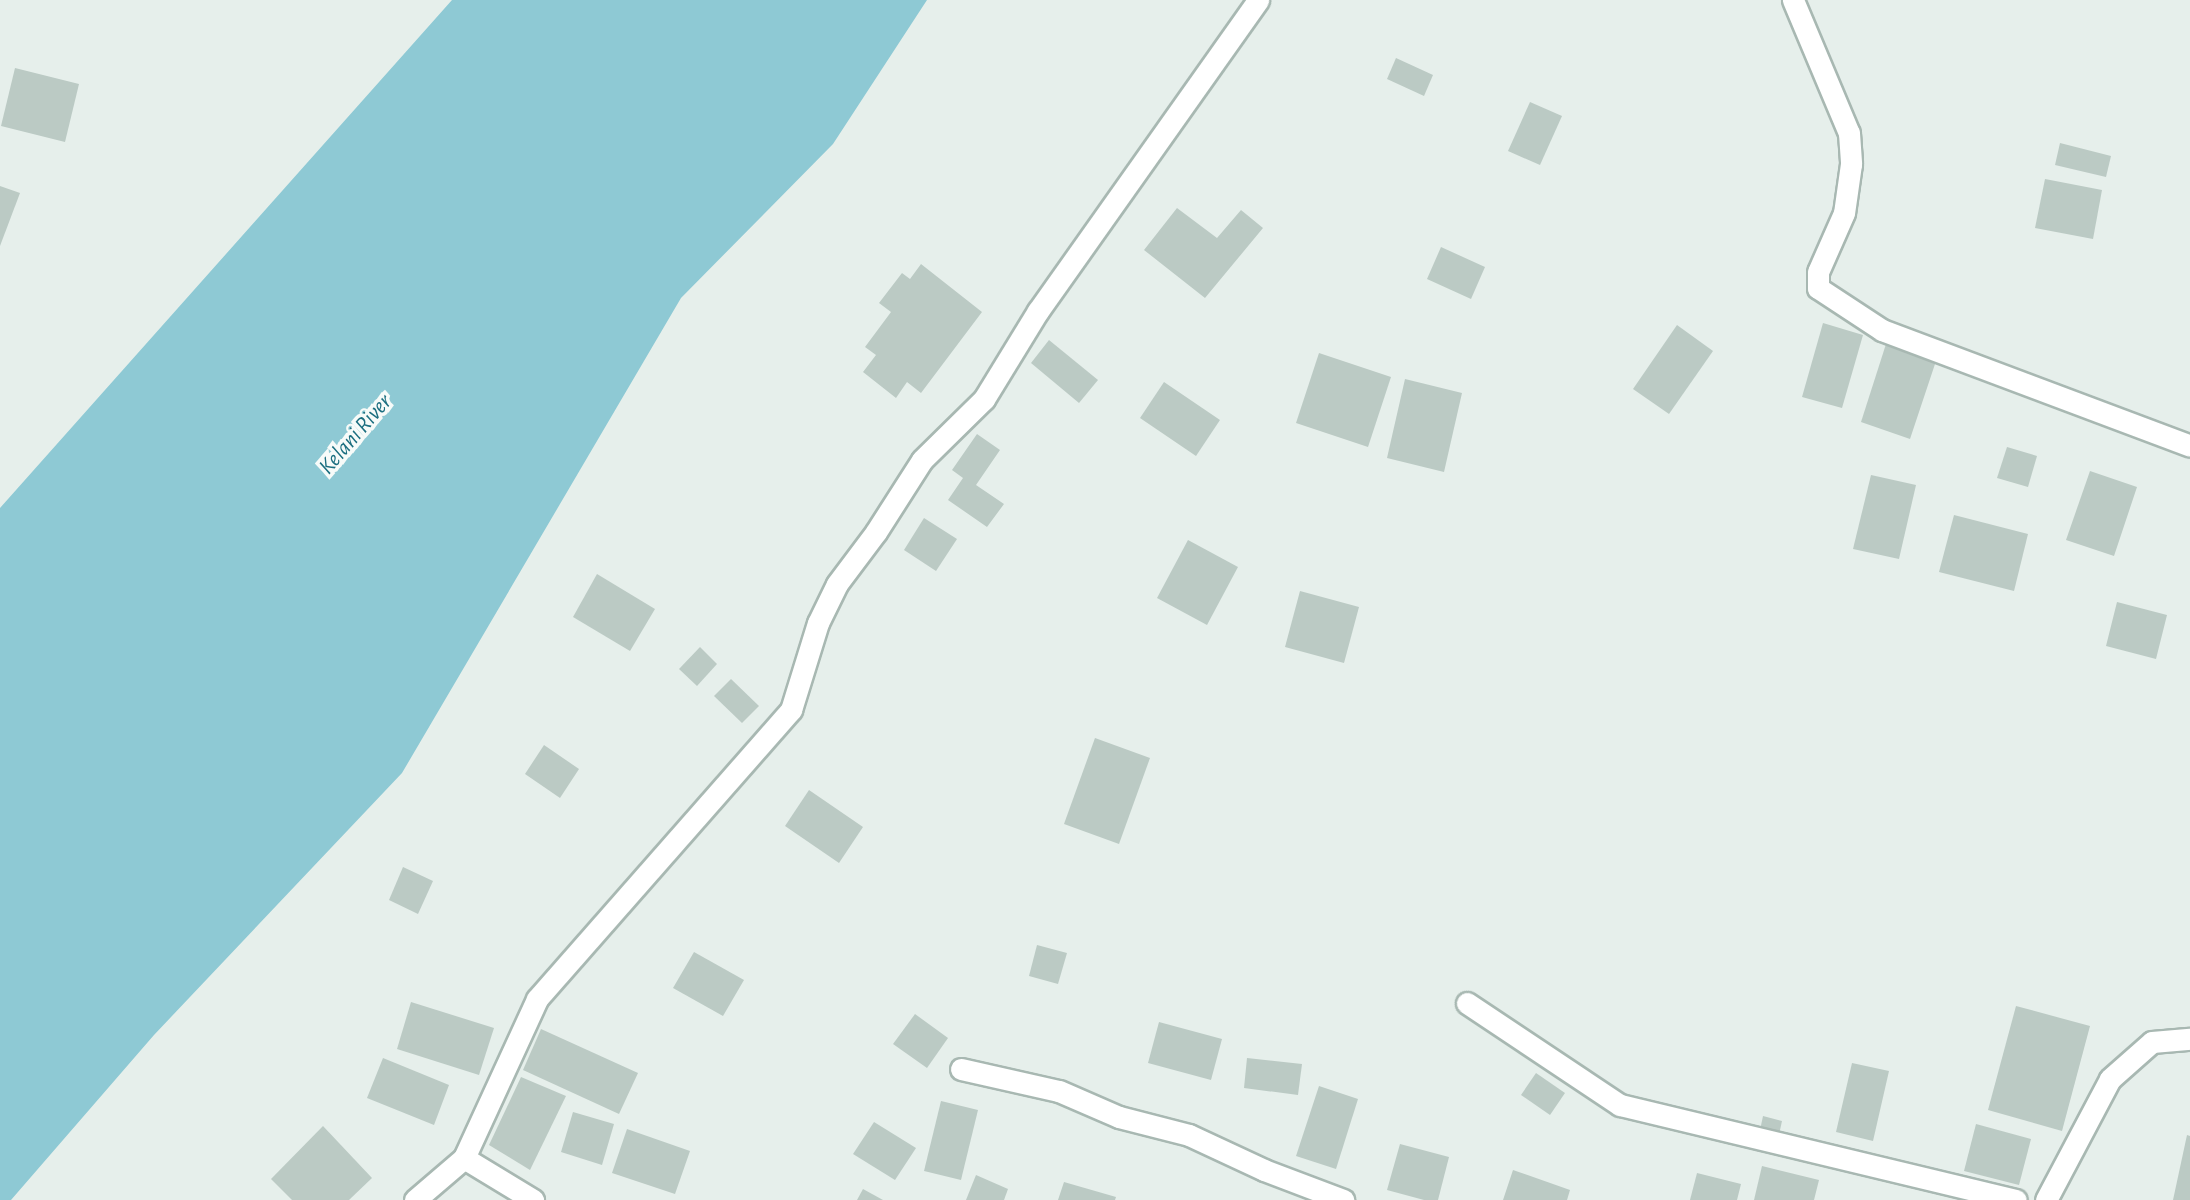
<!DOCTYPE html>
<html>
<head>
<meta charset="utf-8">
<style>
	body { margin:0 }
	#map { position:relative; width:2190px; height:1200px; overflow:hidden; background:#e6efeb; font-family:"Alegreya Sans",sans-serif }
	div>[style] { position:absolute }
	.water>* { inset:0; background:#8ec9d4 }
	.building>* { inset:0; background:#bbcac4 }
	.roads { filter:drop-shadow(2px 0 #a8b8b2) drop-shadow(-2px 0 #a8b8b2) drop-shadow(0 2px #a8b8b2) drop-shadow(0 -2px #a8b8b2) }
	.minor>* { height:21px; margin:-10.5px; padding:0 10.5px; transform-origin:10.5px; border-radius:10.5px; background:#fff }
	span { translate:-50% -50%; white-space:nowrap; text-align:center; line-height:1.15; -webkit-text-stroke:7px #f7fbf9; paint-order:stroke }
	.water-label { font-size:23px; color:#1c6f80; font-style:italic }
</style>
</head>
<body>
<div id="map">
	<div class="water">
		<div style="clip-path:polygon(452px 0,927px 0,833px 144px,681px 298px,402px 773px,154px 1035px,11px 1200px,0 1200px,0 508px)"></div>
	</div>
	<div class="building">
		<div style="clip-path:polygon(1396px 58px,1433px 75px,1424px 96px,1387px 79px)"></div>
		<div style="clip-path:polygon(15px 68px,79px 84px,65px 142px,1px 126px)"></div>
		<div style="clip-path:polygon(1530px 102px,1562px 116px,1540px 165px,1508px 151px)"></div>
		<div style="clip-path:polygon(2060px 143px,2111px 156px,2106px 177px,2055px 165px)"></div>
		<div style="clip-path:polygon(2045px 179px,2102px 190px,2093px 239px,2035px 228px)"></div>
		<div style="clip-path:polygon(0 186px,20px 193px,0 246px)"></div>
		<div style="clip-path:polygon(1177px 208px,1217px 238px,1241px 210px,1263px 228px,1205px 298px,1144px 250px)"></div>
		<div style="clip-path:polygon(1441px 247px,1485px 267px,1471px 299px,1427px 279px)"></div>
		<div style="clip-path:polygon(921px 264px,982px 312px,921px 393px,907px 382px,896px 398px,863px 372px,876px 355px,865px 347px,891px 312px,879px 303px,902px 273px,910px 279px)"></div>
		<div style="clip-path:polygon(1823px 323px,1863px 335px,1842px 408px,1802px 397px)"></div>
		<div style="clip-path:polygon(1677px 325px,1713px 351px,1669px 414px,1633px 389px)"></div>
		<div style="clip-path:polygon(1049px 340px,1098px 380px,1079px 403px,1031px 363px)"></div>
		<div style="clip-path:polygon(1886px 344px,1936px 361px,1910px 439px,1861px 422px)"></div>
		<div style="clip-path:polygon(1319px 353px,1391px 377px,1368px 447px,1296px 423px)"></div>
		<div style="clip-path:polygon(1405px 379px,1462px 393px,1444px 472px,1387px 458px)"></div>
		<div style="clip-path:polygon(1164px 382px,1220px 420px,1196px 456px,1140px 418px)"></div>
		<div style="clip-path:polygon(977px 434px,1000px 450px,976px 485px,1004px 504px,987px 527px,948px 500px,963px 478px,952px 470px)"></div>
		<div style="clip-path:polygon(2007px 447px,2037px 456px,2028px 487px,1997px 478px)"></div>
		<div style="clip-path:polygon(2090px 471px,2137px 487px,2114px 556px,2066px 540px)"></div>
		<div style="clip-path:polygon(1871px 475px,1916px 485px,1899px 559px,1853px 549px)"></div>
		<div style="clip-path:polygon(1954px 515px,2028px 534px,2014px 591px,1939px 572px)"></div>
		<div style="clip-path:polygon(924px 518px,957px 539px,936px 571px,904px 550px)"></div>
		<div style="clip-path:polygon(1188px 540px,1238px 567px,1207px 625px,1157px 598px)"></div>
		<div style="clip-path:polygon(597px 574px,655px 609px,630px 651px,573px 617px)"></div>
		<div style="clip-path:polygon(1300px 591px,1359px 607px,1344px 663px,1285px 647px)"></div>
		<div style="clip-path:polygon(2117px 602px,2167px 615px,2156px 659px,2106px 646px)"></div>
		<div style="clip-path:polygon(700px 647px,717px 664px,697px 686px,679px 669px)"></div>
		<div style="clip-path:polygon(731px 679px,759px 706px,742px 723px,714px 696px)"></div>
		<div style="clip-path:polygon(1095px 738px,1150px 758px,1119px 844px,1064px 824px)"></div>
		<div style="clip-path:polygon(544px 745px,579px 769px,560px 798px,525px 774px)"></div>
		<div style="clip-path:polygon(809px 790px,863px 827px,839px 863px,785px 826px)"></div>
		<div style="clip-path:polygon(403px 867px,433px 881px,418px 914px,389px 900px)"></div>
		<div style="clip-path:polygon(1037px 945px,1067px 953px,1058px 984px,1029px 976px)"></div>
		<div style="clip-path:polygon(694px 952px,744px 980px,723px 1016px,673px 988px)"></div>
		<div style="clip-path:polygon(411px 1002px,494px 1028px,479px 1075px,397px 1049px)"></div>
		<div style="clip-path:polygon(2016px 1006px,2090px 1026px,2062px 1131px,1988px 1110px)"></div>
		<div style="clip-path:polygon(915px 1014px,948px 1038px,927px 1068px,893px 1044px)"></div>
		<div style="clip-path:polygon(1159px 1022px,1222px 1039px,1211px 1080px,1148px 1063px)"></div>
		<div style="clip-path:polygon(541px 1029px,638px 1073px,619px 1114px,523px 1070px)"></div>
		<div style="clip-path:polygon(383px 1058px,449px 1085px,434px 1125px,367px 1098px)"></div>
		<div style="clip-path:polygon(1247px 1058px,1302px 1064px,1298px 1095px,1244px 1088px)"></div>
		<div style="clip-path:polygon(1852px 1063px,1889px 1071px,1873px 1141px,1836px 1132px)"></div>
		<div style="clip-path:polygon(1536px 1073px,1565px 1093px,1550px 1115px,1521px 1095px)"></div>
		<div style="clip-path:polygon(521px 1077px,566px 1096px,530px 1170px,489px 1145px)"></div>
		<div style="clip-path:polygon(1319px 1086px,1358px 1099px,1336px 1169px,1296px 1156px)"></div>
		<div style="clip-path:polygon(941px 1101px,978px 1110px,961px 1180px,924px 1171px)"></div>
		<div style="clip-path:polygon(573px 1112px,614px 1124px,602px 1165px,561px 1152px)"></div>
		<div style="clip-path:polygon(1763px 1116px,1782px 1121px,1778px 1139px,1759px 1135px)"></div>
		<div style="clip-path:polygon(874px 1122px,916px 1148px,895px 1180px,853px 1154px)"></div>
		<div style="clip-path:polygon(1976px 1124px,2031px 1139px,2019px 1185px,1964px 1171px)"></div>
		<div style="clip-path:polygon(323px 1126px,372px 1178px,349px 1200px,292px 1200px,271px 1179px)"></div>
		<div style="clip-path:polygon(627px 1129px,690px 1151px,675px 1194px,612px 1173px)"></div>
		<div style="clip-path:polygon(2187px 1135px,2190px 1136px,2190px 1200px,2173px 1200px)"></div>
		<div style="clip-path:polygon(1400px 1144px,1449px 1157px,1438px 1200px,1424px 1200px,1387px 1190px)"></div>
		<div style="clip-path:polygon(1762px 1166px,1819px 1180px,1814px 1200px,1754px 1200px)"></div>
		<div style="clip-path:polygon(1513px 1170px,1570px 1190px,1567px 1200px,1503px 1200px)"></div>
		<div style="clip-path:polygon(1697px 1173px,1741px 1184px,1737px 1200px,1690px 1200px)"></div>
		<div style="clip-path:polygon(976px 1175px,1008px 1189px,1004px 1200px,966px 1200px)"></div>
		<div style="clip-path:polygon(1064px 1182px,1116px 1197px,1115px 1200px,1058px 1200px)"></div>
		<div style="clip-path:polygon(863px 1189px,883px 1200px,857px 1200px)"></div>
	</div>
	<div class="roads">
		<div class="minor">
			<div style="left:1793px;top:0;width:144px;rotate:67.2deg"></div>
			<div style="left:1849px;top:133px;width:31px;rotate:86deg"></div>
			<div style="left:1851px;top:164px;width:49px;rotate:98.1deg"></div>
			<div style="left:1844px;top:213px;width:64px;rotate:113.8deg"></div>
			<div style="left:1818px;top:272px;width:16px;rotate:90deg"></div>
			<div style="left:1818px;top:288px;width:77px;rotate:33.3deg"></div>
			<div style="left:1882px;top:330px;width:329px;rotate:20.6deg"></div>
			<div style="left:1467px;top:1003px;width:184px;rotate:33.7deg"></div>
			<div style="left:1620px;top:1105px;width:407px;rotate:13.5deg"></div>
			<div style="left:961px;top:1069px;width:100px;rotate:12.7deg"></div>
			<div style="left:1059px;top:1091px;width:65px;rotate:23.4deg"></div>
			<div style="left:1119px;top:1117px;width:72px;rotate:14.4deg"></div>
			<div style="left:1189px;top:1135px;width:83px;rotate:25deg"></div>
			<div style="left:1264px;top:1170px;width:85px;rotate:20.8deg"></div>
			<div style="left:464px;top:1158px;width:81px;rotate:31.3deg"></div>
			<div style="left:415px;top:1200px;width:65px;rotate:-40.6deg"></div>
			<div style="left:464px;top:1158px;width:175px;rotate:-65.3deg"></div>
			<div style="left:537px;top:999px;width:385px;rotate:-48.7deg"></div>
			<div style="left:791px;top:710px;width:91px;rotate:-72.8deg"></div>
			<div style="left:818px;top:623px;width:43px;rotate:-64deg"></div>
			<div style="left:837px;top:584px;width:65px;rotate:-53.1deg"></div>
			<div style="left:876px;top:532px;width:85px;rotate:-57.4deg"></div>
			<div style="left:922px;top:460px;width:87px;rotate:-44.5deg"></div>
			<div style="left:984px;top:399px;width:103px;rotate:-58.5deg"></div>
			<div style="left:1038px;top:311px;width:381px;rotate:-54.7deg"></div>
			<div style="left:2046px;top:1200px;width:137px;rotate:-62.1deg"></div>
			<div style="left:2110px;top:1079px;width:56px;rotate:-41.4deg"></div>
			<div style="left:2152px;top:1042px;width:38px;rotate:-5deg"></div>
		</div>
	</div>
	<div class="water-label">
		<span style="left:356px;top:435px;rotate:-49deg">Kelani River</span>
	</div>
</div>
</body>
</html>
